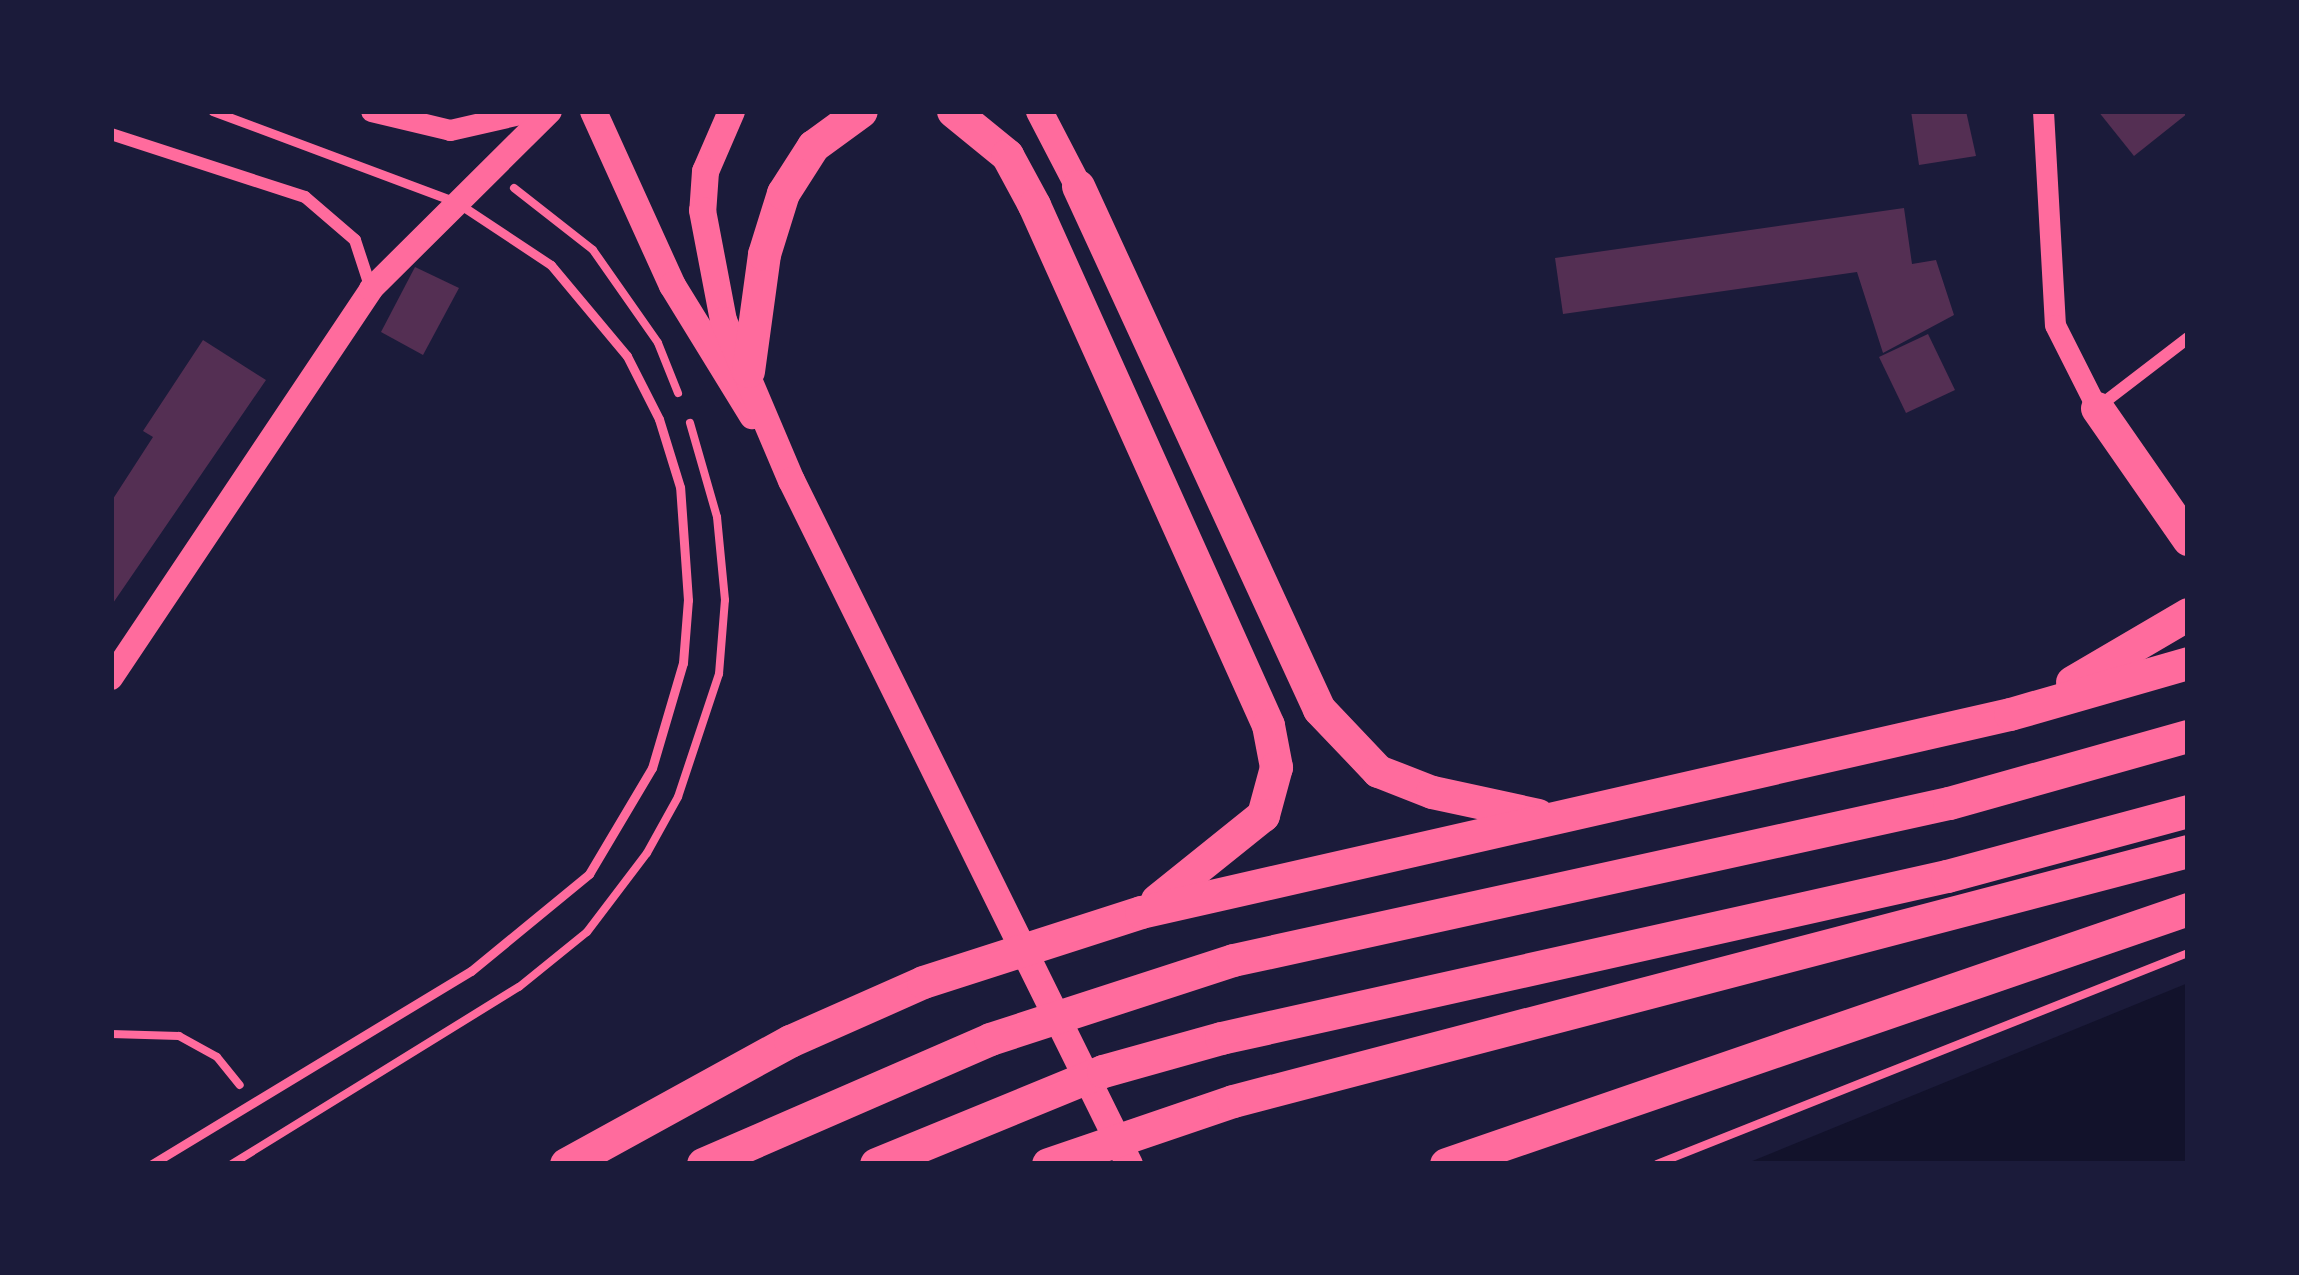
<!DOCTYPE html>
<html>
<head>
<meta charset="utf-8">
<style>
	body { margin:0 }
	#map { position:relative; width:2299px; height:1275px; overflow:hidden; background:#1b1b3a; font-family:Georgia,serif }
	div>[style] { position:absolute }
	.water>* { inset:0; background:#12122b }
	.building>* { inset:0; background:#542f53 }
	.path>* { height:8px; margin:-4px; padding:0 4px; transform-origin:4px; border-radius:4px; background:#ff6b9d }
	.service>* { height:9px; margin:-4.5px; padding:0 4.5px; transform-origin:4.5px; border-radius:4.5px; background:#ff6b9d }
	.minor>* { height:12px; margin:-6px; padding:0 6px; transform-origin:6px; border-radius:6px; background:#ff6b9d }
	.tertiary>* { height:21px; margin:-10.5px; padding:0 10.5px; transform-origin:10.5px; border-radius:10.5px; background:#ff6b9d }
	.secondary>* { height:24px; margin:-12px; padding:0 12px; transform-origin:12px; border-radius:12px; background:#ff6b9d }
	.primary>* { height:27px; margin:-13.5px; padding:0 13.5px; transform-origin:13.5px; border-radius:13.5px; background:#ff6b9d }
	.motorway>* { height:33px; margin:-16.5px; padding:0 16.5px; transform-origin:16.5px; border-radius:16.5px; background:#ff6b9d }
	span { translate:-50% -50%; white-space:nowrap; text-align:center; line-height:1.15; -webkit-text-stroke:10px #1b1b3a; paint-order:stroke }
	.frame { position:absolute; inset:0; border:114px solid #1b1b3a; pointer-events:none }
</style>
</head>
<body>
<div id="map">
	<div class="water">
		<div style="clip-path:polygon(2188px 983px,2188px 1164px,1745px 1164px)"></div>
	</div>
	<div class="building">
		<div style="clip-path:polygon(1911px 111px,1966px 111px,1976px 156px,1919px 165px)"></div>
		<div style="clip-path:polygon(2098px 111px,2188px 111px,2188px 113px,2134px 156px)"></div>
		<div style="clip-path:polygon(1904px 208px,1912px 264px,1936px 260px,1954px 315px,1883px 353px,1857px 272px,1563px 314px,1555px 258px)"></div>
		<div style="clip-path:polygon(415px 267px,459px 288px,423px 355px,381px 332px)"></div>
		<div style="clip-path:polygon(1928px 334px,1955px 390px,1906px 413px,1879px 357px)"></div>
		<div style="clip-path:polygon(203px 340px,266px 380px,111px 606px,111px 502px,153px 437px,143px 431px)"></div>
	</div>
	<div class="path">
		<div style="left:514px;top:188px;width:100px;rotate:38.1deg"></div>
		<div style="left:593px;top:250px;width:113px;rotate:55deg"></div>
		<div style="left:658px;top:343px;width:54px;rotate:68.2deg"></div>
		<div style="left:111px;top:1034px;width:68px;rotate:1.7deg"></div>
		<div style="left:179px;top:1036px;width:43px;rotate:28.9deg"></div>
		<div style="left:217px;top:1057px;width:36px;rotate:51deg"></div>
		<div style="left:232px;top:1164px;width:337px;rotate:-31.7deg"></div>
		<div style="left:519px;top:987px;width:87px;rotate:-39deg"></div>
		<div style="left:587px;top:932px;width:99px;rotate:-52.8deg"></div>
		<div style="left:647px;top:853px;width:64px;rotate:-61deg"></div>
		<div style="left:678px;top:797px;width:130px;rotate:-71.6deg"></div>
		<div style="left:719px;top:674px;width:74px;rotate:-85.4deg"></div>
		<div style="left:725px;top:600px;width:83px;rotate:-95.5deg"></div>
		<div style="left:717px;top:517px;width:98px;rotate:-106deg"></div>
		<div style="left:1657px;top:1164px;width:571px;rotate:-21.67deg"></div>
	</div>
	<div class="service">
		<div style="left:152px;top:1164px;width:373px;rotate:-31.2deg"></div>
		<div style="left:471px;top:971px;width:153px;rotate:-39.4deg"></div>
		<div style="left:589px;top:874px;width:123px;rotate:-59.3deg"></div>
		<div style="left:652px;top:768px;width:109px;rotate:-73.6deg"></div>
		<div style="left:683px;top:663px;width:63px;rotate:-85.5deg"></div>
		<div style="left:688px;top:600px;width:113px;rotate:-94deg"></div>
		<div style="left:680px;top:487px;width:71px;rotate:-107.2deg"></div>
		<div style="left:659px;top:419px;width:71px;rotate:-116.9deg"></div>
		<div style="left:627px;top:356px;width:119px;rotate:-129.9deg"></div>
		<div style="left:551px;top:265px;width:114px;rotate:-146.4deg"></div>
		<div style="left:456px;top:202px;width:260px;rotate:-159.5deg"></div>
	</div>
	<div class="minor">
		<div style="left:111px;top:134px;width:204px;rotate:18deg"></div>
		<div style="left:305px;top:197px;width:66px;rotate:40.7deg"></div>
		<div style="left:355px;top:240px;width:52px;rotate:71.9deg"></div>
		<div style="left:2098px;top:407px;width:113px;rotate:-37.5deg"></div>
	</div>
	<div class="tertiary">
		<div style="left:371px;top:111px;width:81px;rotate:13.5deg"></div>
		<div style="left:450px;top:130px;width:85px;rotate:-12.9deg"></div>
		<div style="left:2043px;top:111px;width:214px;rotate:86.8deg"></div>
		<div style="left:2055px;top:325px;width:93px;rotate:63.2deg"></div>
	</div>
	<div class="secondary">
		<div style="left:111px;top:678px;width:468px;rotate:-56.2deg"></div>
		<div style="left:371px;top:289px;width:252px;rotate:-44.8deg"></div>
	</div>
	<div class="primary">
		<div style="left:593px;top:111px;width:191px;rotate:65.6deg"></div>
		<div style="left:672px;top:285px;width:153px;rotate:58.4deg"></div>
		<div style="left:731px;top:111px;width:65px;rotate:113.4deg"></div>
		<div style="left:705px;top:171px;width:39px;rotate:94deg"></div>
		<div style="left:702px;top:210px;width:112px;rotate:79.2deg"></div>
		<div style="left:723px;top:320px;width:174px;rotate:67deg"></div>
		<div style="left:791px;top:480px;width:763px;rotate:63.7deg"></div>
		<div style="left:1039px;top:111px;width:85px;rotate:62.5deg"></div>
	</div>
	<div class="motorway">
		<div style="left:953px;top:111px;width:70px;rotate:39.2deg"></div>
		<div style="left:1007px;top:155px;width:57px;rotate:61.6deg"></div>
		<div style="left:1034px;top:205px;width:570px;rotate:65.77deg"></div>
		<div style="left:1268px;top:725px;width:43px;rotate:79.2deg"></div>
		<div style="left:1276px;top:767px;width:50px;rotate:105.2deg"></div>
		<div style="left:1263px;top:815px;width:136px;rotate:141.3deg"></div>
		<div style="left:1078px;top:186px;width:576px;rotate:65.26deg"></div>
		<div style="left:1319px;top:709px;width:86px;rotate:46.4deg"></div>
		<div style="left:1378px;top:771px;width:58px;rotate:21.3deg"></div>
		<div style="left:1432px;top:792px;width:108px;rotate:12.2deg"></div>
		<div style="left:748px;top:371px;width:118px;rotate:-82.2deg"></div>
		<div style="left:764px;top:254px;width:64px;rotate:-72.7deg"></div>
		<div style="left:783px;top:193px;width:56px;rotate:-57.4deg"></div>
		<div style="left:813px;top:146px;width:59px;rotate:-36.1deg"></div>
		<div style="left:2097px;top:408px;width:160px;rotate:55.2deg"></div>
		<div style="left:2072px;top:682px;width:134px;rotate:-30.4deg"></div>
		<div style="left:566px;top:1164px;width:256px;rotate:-28.8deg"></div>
		<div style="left:790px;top:1041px;width:145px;rotate:-23.9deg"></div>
		<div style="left:923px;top:982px;width:229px;rotate:-17.8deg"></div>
		<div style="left:1141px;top:912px;width:891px;rotate:-12.84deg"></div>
		<div style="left:2010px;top:714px;width:185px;rotate:-16deg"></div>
		<div style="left:703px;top:1164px;width:313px;rotate:-23.5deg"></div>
		<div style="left:990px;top:1039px;width:256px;rotate:-18deg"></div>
		<div style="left:1233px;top:960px;width:733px;rotate:-12.37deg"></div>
		<div style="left:1949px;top:803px;width:248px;rotate:-15.7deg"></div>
		<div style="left:876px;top:1164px;width:245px;rotate:-22.3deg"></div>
		<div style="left:1103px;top:1071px;width:123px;rotate:-15.6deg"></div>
		<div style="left:1221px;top:1038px;width:744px;rotate:-12.58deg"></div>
		<div style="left:1947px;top:876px;width:250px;rotate:-15.1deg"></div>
		<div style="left:1048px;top:1164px;width:195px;rotate:-18.8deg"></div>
		<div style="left:1233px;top:1101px;width:987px;rotate:-14.67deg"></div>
		<div style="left:1446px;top:1164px;width:785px;rotate:-18.97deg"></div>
	</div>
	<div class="frame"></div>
</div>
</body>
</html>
